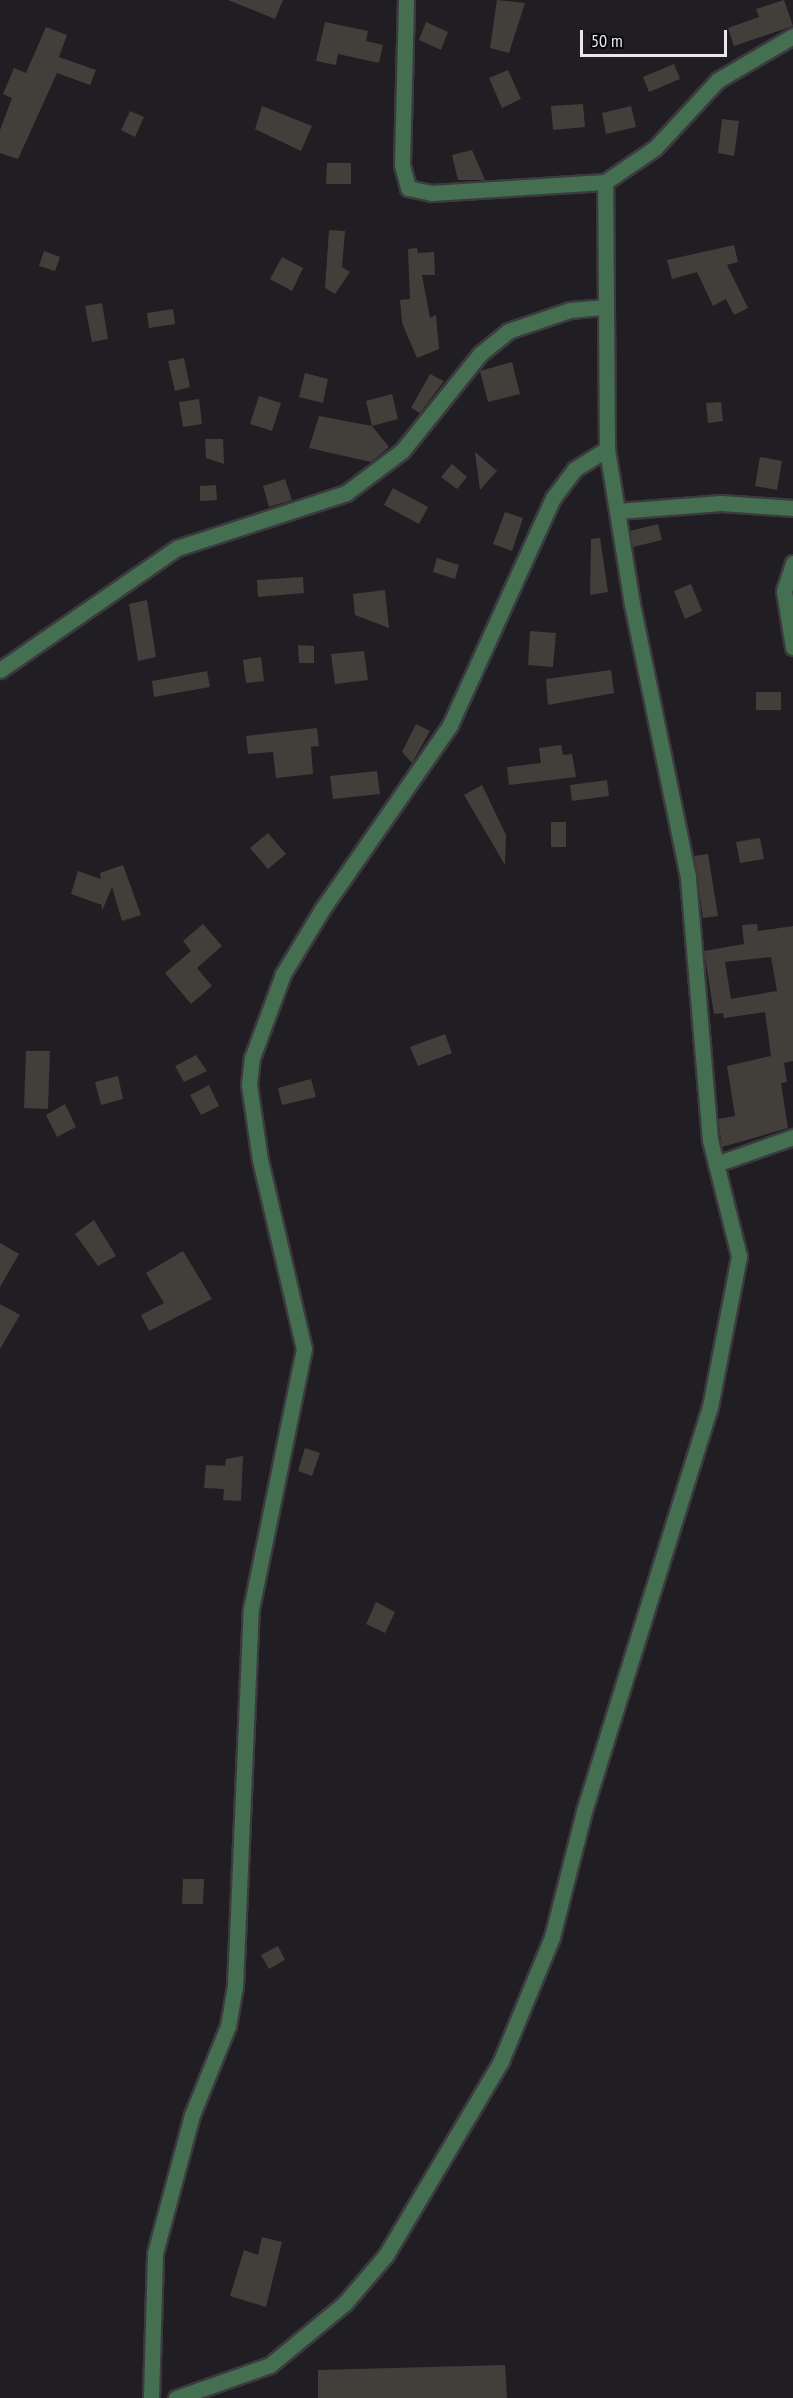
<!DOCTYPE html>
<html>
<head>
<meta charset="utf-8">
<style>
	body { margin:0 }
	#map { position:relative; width:793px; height:2398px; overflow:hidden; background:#201e23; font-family:"PT Sans Narrow",sans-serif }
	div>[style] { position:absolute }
	.building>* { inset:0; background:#423e39 }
	.roads { filter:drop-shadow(2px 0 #3c3a3f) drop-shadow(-2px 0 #3c3a3f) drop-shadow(0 2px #3c3a3f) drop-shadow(0 -2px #3c3a3f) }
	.minor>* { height:15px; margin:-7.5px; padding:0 7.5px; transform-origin:7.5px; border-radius:7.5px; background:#447051 }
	span { translate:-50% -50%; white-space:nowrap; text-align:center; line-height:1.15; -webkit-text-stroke:4.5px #09080b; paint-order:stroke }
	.scale { position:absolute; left:580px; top:30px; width:147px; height:27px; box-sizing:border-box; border:3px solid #e9e7eb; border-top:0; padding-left:8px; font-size:18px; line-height:21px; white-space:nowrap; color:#e9e7eb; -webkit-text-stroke:4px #09080b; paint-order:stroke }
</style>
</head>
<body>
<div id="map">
	<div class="building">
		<div style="clip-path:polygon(228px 0,283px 0,275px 19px)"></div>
		<div style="clip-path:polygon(497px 0,525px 3px,509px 53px,490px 48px)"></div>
		<div style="clip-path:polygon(784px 0,793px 26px,734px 46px,728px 28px,759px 17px,756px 9px)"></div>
		<div style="clip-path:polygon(325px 22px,368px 31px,366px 41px,383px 45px,379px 63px,338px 54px,336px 65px,316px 61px)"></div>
		<div style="clip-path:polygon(426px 22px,448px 32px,441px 50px,419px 40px)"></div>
		<div style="clip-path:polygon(46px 27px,67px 35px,59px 57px,96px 70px,90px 85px,57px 73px,18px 159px,0 153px,0 130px,12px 98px,3px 94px,14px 68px,26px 73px)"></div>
		<div style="clip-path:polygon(674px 64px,680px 79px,649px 92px,643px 77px)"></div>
		<div style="clip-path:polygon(508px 70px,521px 99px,502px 108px,489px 78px)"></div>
		<div style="clip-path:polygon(583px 104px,585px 127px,553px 130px,551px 106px)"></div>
		<div style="clip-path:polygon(262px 106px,312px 126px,301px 151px,255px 129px)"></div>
		<div style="clip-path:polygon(631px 106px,636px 127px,606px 134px,602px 113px)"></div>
		<div style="clip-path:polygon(130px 111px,144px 117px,135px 137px,121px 130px)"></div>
		<div style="clip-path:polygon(722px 119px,739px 121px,734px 156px,718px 153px)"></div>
		<div style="clip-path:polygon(472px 150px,485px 180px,458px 180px,452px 155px)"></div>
		<div style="clip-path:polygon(327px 163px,351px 163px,351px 184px,326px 184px)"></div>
		<div style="clip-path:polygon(329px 230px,345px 231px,342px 267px,350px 272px,335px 294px,325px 288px)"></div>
		<div style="clip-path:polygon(734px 245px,738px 262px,727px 265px,748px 308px,734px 315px,726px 299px,713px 306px,697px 272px,672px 279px,667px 260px)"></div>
		<div style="clip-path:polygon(417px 248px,418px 253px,434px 252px,435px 275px,422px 275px,430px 318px,436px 315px,439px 349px,417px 358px,402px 323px,400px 300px,410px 299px,408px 249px)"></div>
		<div style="clip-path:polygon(44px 251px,60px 257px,55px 271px,39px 266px)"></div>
		<div style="clip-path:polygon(282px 257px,303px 268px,292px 291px,270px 279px)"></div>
		<div style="clip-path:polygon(102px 303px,108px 339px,92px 342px,85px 306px)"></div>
		<div style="clip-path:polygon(173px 309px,175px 324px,149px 328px,147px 313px)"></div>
		<div style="clip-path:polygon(184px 358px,190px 387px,175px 391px,168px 361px)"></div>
		<div style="clip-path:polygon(512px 362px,520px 394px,488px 402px,480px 371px)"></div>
		<div style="clip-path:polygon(305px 373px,328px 379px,323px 403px,299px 397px)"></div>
		<div style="clip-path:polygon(430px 374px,444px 381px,420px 413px,411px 408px)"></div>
		<div style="clip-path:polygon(392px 394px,398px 419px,372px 426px,366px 401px)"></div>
		<div style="clip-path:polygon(259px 396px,281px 403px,272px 431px,250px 424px)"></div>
		<div style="clip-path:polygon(199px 399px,202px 424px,183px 427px,179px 402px)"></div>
		<div style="clip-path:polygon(721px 402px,723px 421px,708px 423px,706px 403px)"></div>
		<div style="clip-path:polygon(319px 416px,372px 426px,389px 447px,371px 462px,309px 448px)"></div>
		<div style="clip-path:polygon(205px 439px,223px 439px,224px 464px,206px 458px)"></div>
		<div style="clip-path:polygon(475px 452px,497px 471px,480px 490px)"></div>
		<div style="clip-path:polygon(760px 457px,782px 461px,777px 490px,755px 486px)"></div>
		<div style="clip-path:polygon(452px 464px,467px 477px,457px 489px,441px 477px)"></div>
		<div style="clip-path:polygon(285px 479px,292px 500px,269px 507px,263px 486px)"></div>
		<div style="clip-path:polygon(216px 485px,217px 500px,200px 501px,200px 486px)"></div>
		<div style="clip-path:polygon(393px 488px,428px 507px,419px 524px,384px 505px)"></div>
		<div style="clip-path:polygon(505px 512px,523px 518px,512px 551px,493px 544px)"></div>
		<div style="clip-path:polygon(658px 524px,662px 540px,633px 547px,630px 531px)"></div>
		<div style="clip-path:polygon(600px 538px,608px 592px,590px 595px,591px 539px)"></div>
		<div style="clip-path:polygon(437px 558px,459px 565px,455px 579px,433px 572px)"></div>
		<div style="clip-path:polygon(303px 577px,304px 593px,258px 597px,257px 580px)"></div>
		<div style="clip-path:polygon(691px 584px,702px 611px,685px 619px,674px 591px)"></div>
		<div style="clip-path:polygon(385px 590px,389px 628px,355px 615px,353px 594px)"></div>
		<div style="clip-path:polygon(147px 600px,156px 657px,138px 661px,129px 604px)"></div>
		<div style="clip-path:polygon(530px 631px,556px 633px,553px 667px,528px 665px)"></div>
		<div style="clip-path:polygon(298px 645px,314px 646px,314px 663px,299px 663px)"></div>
		<div style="clip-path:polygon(364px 651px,368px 680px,335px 684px,331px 654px)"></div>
		<div style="clip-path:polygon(261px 657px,264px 681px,246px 683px,243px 660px)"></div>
		<div style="clip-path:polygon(611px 670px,614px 693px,548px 705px,546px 679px)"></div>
		<div style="clip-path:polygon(207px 671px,210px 687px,154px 697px,152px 681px)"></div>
		<div style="clip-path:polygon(756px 692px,781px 692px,781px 710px,756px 710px)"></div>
		<div style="clip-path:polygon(416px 724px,430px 731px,412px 763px,402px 752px)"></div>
		<div style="clip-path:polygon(317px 728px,319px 746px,311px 747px,313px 774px,276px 778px,273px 752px,248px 754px,246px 736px)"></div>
		<div style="clip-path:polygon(561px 745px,563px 755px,572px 754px,576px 777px,509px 785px,507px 767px,541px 763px,539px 748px)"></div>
		<div style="clip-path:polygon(377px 771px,380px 794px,333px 799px,330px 776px)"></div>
		<div style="clip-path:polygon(607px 780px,609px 796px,572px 801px,570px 785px)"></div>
		<div style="clip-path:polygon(482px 785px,506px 835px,505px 865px,464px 795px)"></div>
		<div style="clip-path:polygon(551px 822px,566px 822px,566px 847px,551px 847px)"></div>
		<div style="clip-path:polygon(268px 833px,286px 854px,268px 869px,250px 848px)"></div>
		<div style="clip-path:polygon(760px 838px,764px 859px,740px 863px,736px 842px)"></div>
		<div style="clip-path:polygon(708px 854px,718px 916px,703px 918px,694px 856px)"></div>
		<div style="clip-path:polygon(123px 865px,141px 915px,122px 921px,112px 887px,102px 911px,102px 905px,71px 894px,78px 871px,101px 879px,100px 873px)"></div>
		<div style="clip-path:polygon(203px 924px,222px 946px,197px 968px,212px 986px,191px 1004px,165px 973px,191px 951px,183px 941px)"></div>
		<div style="clip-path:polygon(evenodd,757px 924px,758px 931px,793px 926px,793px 1061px,784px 1063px,787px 1082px,781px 1083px,788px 1128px,722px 1147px,718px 1119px,735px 1116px,727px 1066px,771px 1056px,765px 1012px,724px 1018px,723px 1013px,714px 1014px,704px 951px,744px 944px,742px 925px,757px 924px,771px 957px,777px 991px,731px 999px,725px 962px,771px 957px)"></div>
		<div style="clip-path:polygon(445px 1034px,452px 1053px,418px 1066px,410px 1047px)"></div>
		<div style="clip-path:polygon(26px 1051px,50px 1051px,48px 1109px,24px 1108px)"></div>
		<div style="clip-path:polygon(196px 1055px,207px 1071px,184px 1082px,175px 1066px)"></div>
		<div style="clip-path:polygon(118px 1076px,123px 1099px,101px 1105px,95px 1082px)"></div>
		<div style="clip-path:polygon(311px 1079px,316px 1097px,282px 1105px,278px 1088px)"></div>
		<div style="clip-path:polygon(209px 1085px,219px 1106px,201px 1115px,190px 1095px)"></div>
		<div style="clip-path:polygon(65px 1104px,76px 1127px,57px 1137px,46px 1115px)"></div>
		<div style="clip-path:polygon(94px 1220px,116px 1256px,98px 1266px,75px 1234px)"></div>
		<div style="clip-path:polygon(0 1243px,19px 1254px,0 1287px)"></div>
		<div style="clip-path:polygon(183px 1251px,212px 1299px,149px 1331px,141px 1315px,164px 1303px,146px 1273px)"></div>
		<div style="clip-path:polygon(0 1304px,20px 1315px,0 1349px)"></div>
		<div style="clip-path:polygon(305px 1448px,320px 1453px,312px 1476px,298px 1471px)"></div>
		<div style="clip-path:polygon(243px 1456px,241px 1501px,223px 1500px,224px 1489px,204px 1488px,206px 1465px,225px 1466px,226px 1459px)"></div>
		<div style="clip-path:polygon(376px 1602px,395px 1612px,385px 1633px,366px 1624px)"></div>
		<div style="clip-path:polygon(183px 1879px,204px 1879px,203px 1904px,182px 1904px)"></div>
		<div style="clip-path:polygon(278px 1946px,285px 1960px,269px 1969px,261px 1955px)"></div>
		<div style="clip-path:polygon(262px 2237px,282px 2242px,266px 2307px,230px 2296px,244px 2250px,258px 2255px)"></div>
		<div style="clip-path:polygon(505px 2365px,507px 2398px,318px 2398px,318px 2370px)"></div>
	</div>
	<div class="roads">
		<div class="minor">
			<div style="left:406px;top:0;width:165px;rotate:91.4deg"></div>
			<div style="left:402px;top:165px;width:24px;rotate:75deg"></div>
			<div style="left:408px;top:188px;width:24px;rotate:12deg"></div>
			<div style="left:431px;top:193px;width:174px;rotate:-3.6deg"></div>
			<div style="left:618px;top:511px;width:103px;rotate:-4.4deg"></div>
			<div style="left:721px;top:503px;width:72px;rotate:4deg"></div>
			<div style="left:793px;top:563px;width:29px;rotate:108deg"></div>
			<div style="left:784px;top:591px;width:57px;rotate:80.9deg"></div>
			<div style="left:0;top:670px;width:215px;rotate:-34.6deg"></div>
			<div style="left:177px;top:548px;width:178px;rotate:-18deg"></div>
			<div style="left:346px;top:493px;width:70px;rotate:-36.9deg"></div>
			<div style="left:402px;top:451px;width:124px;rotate:-51.2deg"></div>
			<div style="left:480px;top:354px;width:36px;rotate:-39deg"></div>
			<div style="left:508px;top:331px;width:65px;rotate:-18.7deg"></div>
			<div style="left:570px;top:310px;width:36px;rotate:-5deg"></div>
			<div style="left:716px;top:1164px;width:82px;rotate:-19.3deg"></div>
			<div style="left:151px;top:2398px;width:145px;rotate:-88.4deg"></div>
			<div style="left:155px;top:2253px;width:143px;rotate:-75deg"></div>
			<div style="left:192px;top:2115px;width:96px;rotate:-68deg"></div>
			<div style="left:228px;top:2026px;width:41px;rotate:-80.1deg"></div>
			<div style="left:235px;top:1986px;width:377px;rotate:-87.6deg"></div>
			<div style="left:251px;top:1609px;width:265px;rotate:-78.5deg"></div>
			<div style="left:304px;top:1349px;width:194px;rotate:-103.1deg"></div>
			<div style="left:260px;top:1160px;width:76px;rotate:-98.3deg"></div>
			<div style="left:249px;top:1085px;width:27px;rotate:-84deg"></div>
			<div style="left:252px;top:1058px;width:90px;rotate:-69.7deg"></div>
			<div style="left:283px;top:974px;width:77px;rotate:-58.8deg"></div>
			<div style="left:323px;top:908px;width:223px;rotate:-55.2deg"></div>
			<div style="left:450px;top:725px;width:249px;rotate:-65.6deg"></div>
			<div style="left:553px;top:498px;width:36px;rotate:-53deg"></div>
			<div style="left:575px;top:469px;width:38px;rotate:-32deg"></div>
			<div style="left:176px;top:2398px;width:100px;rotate:-19.3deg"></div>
			<div style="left:270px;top:2365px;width:97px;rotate:-39.6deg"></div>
			<div style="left:345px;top:2303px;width:63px;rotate:-49.5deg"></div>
			<div style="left:386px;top:2255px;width:226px;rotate:-59.3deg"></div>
			<div style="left:501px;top:2061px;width:134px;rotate:-67.6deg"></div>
			<div style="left:552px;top:1937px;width:130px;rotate:-75.7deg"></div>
			<div style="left:584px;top:1811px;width:423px;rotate:-72.7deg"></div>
			<div style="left:710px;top:1407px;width:154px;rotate:-79.1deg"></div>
			<div style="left:739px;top:1256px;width:120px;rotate:-104deg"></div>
			<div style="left:710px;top:1140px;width:264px;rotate:-94.8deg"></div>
			<div style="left:688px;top:877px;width:279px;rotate:-101.6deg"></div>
			<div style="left:632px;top:604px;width:157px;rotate:-99.2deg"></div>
			<div style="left:607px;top:449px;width:267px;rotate:-90.4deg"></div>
			<div style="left:605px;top:182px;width:60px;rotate:-34.2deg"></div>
			<div style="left:655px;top:148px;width:93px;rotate:-47.2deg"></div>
			<div style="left:718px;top:80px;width:87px;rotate:-30.4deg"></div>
		</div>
	</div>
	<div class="scale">50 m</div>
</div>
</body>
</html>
